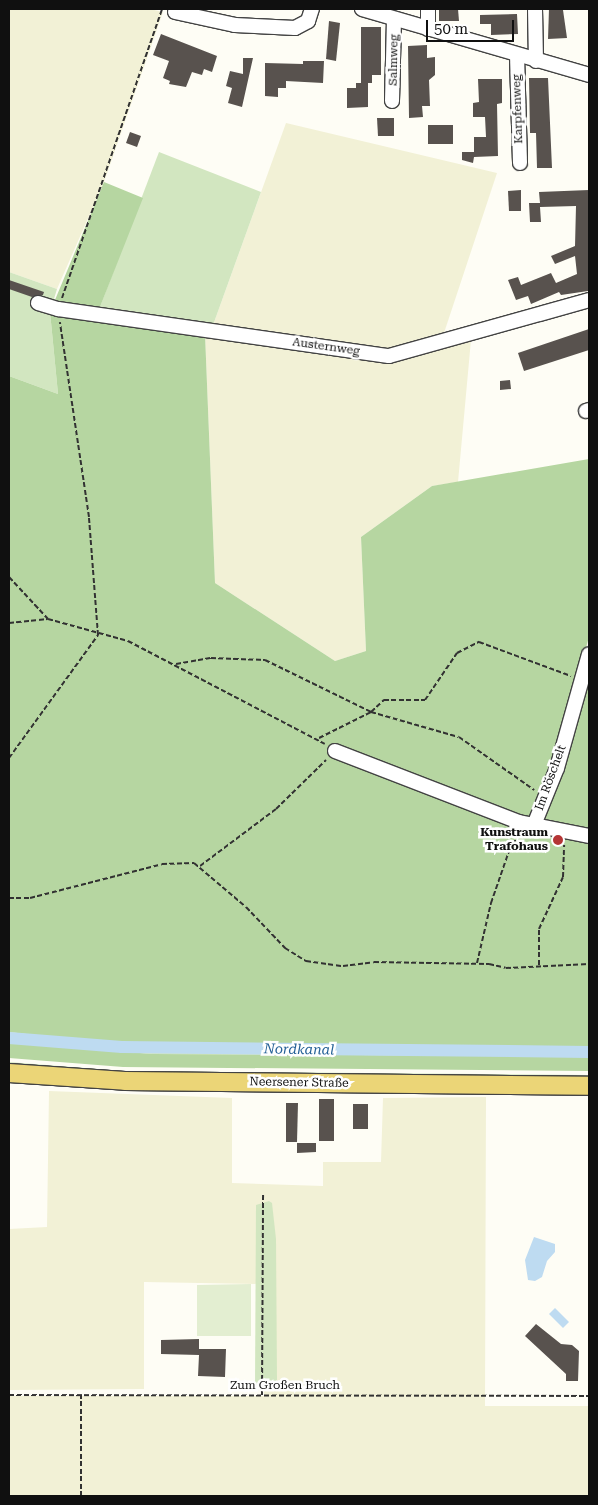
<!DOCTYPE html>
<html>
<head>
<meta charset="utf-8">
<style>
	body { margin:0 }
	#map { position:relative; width:598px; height:1505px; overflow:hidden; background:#fefdf5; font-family:"Roboto Serif",serif }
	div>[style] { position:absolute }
	.farmland>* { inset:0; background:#f2f1d6 }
	.green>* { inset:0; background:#d2e6c0 }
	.forest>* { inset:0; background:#b6d6a1 }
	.pitch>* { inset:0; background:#e3eed1 }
	.water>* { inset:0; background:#bedbf1 }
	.canal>* { height:12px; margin:-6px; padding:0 6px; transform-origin:6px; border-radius:6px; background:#bedbf1 }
	.building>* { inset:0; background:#58524e }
	.path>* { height:2px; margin-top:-1px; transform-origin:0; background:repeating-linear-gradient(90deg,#323232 0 5px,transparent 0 7.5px) }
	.roads { filter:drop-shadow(1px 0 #434343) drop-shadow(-1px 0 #434343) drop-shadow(0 1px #434343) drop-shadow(0 -1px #434343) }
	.minor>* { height:14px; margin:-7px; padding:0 7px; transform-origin:7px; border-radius:7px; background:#fff }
	.major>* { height:18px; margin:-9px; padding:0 9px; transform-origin:9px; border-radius:9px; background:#ebd577 }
	.dots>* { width:14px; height:14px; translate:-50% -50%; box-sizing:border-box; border:2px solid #fff; border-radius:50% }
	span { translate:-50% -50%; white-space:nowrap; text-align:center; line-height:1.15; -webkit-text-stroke:5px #fff; paint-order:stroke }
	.street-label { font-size:12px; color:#101010 }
	.poi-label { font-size:12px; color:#101010; font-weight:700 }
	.right { translate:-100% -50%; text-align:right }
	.water-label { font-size:14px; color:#246097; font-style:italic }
	.frame { position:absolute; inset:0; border:10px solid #101010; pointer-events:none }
	.scale { position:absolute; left:426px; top:20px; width:88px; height:22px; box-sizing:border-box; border:2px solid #101010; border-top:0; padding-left:6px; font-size:15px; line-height:18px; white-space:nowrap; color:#101010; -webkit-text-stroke:4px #fff; paint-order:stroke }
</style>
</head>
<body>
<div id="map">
	<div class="farmland">
		<div style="clip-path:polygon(9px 9px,150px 9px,163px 12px,104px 182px,57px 289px,9px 272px)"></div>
		<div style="clip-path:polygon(286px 123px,497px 173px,442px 339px,388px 352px,212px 328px)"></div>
		<div style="clip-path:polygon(205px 334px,388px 358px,471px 340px,458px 482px,432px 486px,361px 537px,366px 651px,335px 661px,215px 583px)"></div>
		<div style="clip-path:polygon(49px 1091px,232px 1098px,232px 1183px,323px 1186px,323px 1162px,381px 1162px,383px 1098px,486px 1097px,485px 1406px,589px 1406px,589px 1496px,9px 1496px,9px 1396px,264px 1396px,262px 1284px,144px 1282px,144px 1389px,9px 1390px,9px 1229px,47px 1227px)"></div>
	</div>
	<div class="green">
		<div style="clip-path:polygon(159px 152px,261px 192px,212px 328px,98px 312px)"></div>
		<div style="clip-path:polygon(9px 272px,57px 289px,50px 312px,58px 394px,9px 376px)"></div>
		<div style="clip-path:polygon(9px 1032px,76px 1040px,153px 1043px,589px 1047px,589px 1056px,152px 1054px,9px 1042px)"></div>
		<div style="clip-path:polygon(9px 1062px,123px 1071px,589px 1075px,589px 1079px,123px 1075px,9px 1067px)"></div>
		<div style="clip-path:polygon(269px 1201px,272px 1203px,276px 1239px,277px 1380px,268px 1386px,255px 1386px,256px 1205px)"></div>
	</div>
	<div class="forest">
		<div style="clip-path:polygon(104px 182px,143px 198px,98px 312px,205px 334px,215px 583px,335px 661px,366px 651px,361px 537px,432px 486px,589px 459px,589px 637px,580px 669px,589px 672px,589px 1047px,153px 1043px,76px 1040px,9px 1032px,9px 376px,58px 394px,50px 312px)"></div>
		<div style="clip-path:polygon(9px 1042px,152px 1054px,589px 1056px,589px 1071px,123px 1067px,9px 1058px)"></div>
	</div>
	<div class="pitch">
		<div style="clip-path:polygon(251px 1284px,251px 1336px,197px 1336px,197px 1285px)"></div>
	</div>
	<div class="water">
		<div style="clip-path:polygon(534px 1237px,555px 1244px,555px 1252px,547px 1261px,542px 1277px,535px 1281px,528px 1280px,525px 1260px)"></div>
		<div style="clip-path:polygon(555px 1308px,569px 1322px,563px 1328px,549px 1314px)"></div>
	</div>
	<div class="canal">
		<div style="left:9px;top:1038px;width:113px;rotate:4.6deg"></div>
		<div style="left:122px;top:1047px;width:467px;rotate:0.6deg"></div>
	</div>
	<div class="building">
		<div style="clip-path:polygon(439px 9px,458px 9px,459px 21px,439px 21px)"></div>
		<div style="clip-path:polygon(549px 9px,563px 10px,567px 38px,548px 39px)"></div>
		<div style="clip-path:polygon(517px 14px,518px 34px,491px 35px,491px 24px,480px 24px,480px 15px)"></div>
		<div style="clip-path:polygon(329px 21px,340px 23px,336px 61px,326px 59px)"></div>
		<div style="clip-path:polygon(361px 27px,381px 27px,381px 75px,372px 75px,372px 83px,368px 83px,368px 107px,347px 108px,347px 88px,356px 88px,356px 83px,361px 83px)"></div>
		<div style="clip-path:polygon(161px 34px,217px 56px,212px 72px,204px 69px,202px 75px,192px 72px,186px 87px,169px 84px,170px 81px,163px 78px,169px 61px,153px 55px)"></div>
		<div style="clip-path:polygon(427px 45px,427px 58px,435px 57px,435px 75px,429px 80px,430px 106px,422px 106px,423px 117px,409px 118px,408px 46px)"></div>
		<div style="clip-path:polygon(243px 58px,253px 58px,242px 107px,228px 103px,232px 88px,226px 86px,230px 71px,243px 74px)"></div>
		<div style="clip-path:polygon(303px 61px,324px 61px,323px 83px,286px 81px,286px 88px,278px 88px,278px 97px,265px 96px,265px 63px,303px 64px)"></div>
		<div style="clip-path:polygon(529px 78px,548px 78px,552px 168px,537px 168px,536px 133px,530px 133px)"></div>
		<div style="clip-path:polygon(478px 79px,502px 79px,502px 103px,497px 104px,498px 156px,474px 157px,473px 163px,462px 160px,462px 152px,474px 152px,474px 137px,486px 137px,485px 117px,473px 117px,473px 103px,479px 102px)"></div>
		<div style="clip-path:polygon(377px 118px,394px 118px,394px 136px,378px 136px)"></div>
		<div style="clip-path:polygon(428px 125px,453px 125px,453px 144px,428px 144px)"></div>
		<div style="clip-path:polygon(130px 132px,141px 136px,137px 147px,126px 143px)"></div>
		<div style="clip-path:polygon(521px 190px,521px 211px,509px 211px,508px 191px)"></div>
		<div style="clip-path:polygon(589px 190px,588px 291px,561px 295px,559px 292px,531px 304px,528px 296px,516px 300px,508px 280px,518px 277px,521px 285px,551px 273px,556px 283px,577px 274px,575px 256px,555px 264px,551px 256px,575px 246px,576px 206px,540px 207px,541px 222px,530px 222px,529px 203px,540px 203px,539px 192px)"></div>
		<div style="clip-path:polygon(9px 280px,44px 292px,43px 295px,32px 297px,9px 289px)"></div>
		<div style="clip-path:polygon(589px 329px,589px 350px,524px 371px,518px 353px)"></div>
		<div style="clip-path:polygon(510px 380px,511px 389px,500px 390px,500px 381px)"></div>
		<div style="clip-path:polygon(319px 1099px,334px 1099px,334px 1141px,319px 1141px)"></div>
		<div style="clip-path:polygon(286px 1103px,298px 1103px,297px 1142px,286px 1142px)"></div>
		<div style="clip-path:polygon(353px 1104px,368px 1104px,368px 1129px,353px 1129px)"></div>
		<div style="clip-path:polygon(297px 1143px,316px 1143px,316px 1152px,297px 1153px)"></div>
		<div style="clip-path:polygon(536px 1324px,561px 1344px,572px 1345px,579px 1351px,578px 1381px,566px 1381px,566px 1374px,525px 1336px)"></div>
		<div style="clip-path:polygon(199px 1339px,199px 1349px,226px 1349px,225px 1377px,198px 1376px,199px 1355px,161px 1354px,161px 1340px)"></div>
	</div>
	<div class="path">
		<div style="left:62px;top:298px;width:306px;rotate:-70.9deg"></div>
		<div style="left:9px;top:577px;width:57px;rotate:47.1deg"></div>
		<div style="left:9px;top:623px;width:39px;rotate:-6deg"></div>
		<div style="left:48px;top:619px;width:83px;rotate:15.4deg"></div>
		<div style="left:128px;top:641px;width:222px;rotate:27.6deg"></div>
		<div style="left:176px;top:664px;width:36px;rotate:-10deg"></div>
		<div style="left:211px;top:658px;width:54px;rotate:2.1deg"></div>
		<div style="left:265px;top:660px;width:118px;rotate:26.1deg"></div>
		<div style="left:371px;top:712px;width:91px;rotate:15.9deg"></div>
		<div style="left:459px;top:737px;width:92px;rotate:35.2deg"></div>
		<div style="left:319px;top:738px;width:58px;rotate:-26.6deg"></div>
		<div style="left:371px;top:712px;width:18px;rotate:-43deg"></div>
		<div style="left:384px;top:700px;width:41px"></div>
		<div style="left:425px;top:700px;width:57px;rotate:-55.8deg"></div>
		<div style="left:457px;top:653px;width:25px;rotate:-27deg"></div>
		<div style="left:479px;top:642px;width:98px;rotate:20.3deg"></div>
		<div style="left:9px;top:758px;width:152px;rotate:-54.1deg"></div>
		<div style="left:98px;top:635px;width:118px;rotate:-94.4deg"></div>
		<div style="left:89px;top:517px;width:197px;rotate:-98.5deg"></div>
		<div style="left:200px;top:866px;width:95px;rotate:-36.9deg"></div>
		<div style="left:276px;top:809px;width:70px;rotate:-44.4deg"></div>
		<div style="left:9px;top:898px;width:21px"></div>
		<div style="left:30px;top:898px;width:136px;rotate:-14.4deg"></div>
		<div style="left:162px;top:864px;width:32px;rotate:-2deg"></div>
		<div style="left:194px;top:863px;width:68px;rotate:40.2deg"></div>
		<div style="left:246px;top:907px;width:57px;rotate:46.4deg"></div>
		<div style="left:285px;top:948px;width:25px;rotate:32deg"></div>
		<div style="left:306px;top:961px;width:37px;rotate:8deg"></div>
		<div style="left:343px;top:966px;width:31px;rotate:-7deg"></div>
		<div style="left:374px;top:962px;width:115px;rotate:1deg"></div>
		<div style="left:489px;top:964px;width:17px;rotate:13deg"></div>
		<div style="left:506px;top:968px;width:83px;rotate:-2.8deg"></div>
		<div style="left:477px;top:963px;width:62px;rotate:-76.9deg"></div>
		<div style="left:491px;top:903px;width:55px;rotate:-70.9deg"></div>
		<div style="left:509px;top:851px;width:20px;rotate:-60deg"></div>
		<div style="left:539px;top:965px;width:36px;rotate:-90deg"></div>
		<div style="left:539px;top:929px;width:57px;rotate:-65.2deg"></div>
		<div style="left:563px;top:877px;width:32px;rotate:-88deg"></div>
		<div style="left:9px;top:1395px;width:580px;rotate:0.1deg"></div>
		<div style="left:262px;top:1395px;width:200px;rotate:-89.7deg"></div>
		<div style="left:81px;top:1496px;width:101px;rotate:-90deg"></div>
	</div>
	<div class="roads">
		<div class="minor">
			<div style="left:362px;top:9px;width:236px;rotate:16.2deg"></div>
			<div style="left:428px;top:9px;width:20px;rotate:90deg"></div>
			<div style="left:535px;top:9px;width:52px;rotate:88.9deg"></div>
			<div style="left:175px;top:12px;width:61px;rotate:12.2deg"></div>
			<div style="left:235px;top:25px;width:60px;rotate:2.9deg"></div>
			<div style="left:295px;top:28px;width:15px;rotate:-28deg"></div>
			<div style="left:308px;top:21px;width:13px;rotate:-72deg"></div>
			<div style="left:517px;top:55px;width:108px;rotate:88.4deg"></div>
			<div style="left:392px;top:101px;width:82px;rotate:-88.6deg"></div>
			<div style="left:38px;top:303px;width:21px;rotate:17deg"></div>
			<div style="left:58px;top:309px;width:334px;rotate:8.1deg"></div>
			<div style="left:389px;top:356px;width:208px;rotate:-15.6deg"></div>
			<div style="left:586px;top:411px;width:3px;rotate:-18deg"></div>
			<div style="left:335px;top:751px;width:197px;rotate:21.1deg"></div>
			<div style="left:519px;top:822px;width:71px;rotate:11.3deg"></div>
			<div style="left:534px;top:825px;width:61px;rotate:-68deg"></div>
			<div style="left:557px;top:768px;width:118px;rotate:-74.3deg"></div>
		</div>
		<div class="major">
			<div style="left:9px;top:1073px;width:116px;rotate:3.9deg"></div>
			<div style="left:125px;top:1081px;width:464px;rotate:0.6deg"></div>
		</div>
	</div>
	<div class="dots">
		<div style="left:558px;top:840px;background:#b43535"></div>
	</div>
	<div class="street-label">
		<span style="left:394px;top:60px;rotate:-89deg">Salmweg</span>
		<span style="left:518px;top:109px;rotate:-92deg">Karpfenweg</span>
		<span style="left:326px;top:347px;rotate:8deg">Austernweg</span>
		<span style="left:551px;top:778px;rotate:-70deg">Im Röschelt</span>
		<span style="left:299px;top:1083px;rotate:1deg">Neersener Straße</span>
		<span style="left:285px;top:1386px">Zum Großen Bruch</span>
	</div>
	<div class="poi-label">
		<span class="right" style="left:548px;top:840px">Kunstraum<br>Trafohaus</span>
	</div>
	<div class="water-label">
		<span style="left:299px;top:1049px;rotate:1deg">Nordkanal</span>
	</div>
	<div class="frame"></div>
	<div class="scale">50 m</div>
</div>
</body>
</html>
